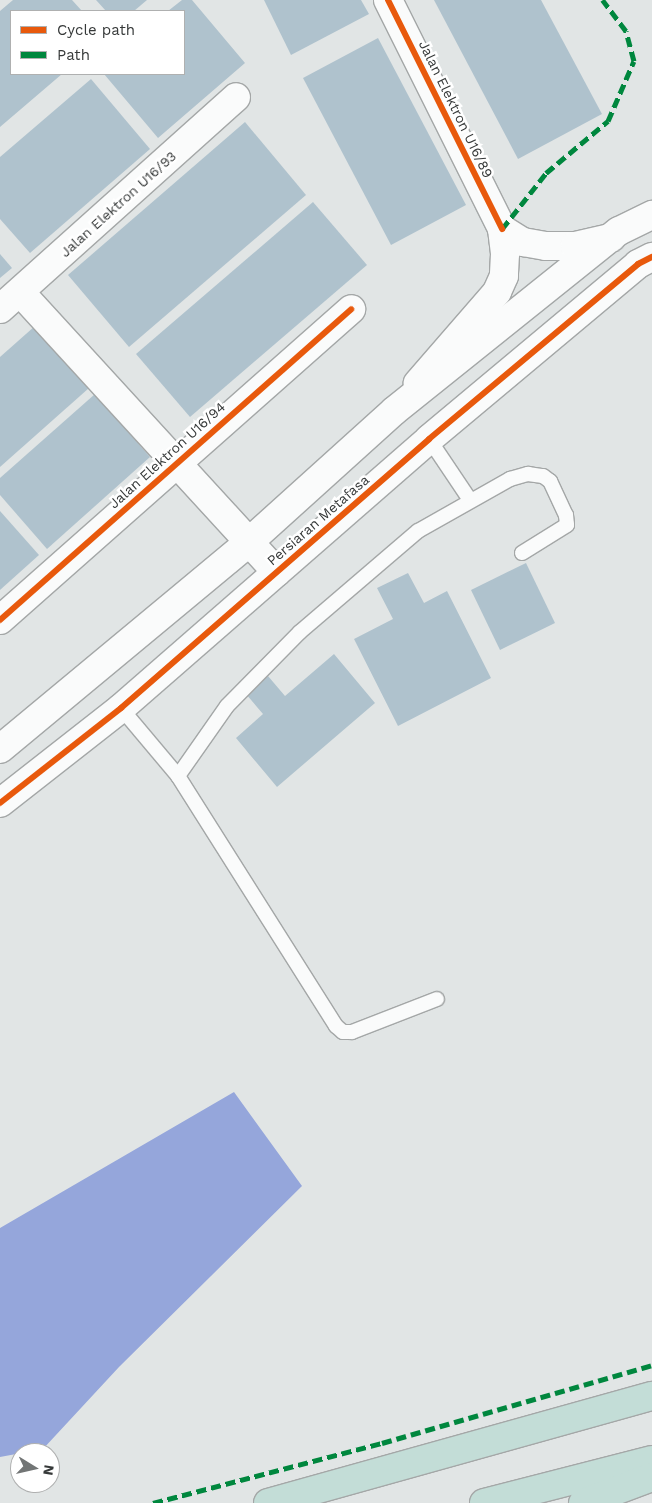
<!DOCTYPE html>
<html>
<head>
<meta charset="utf-8">
<style>
	body { margin:0 }
	#map { position:relative; width:652px; height:1503px; overflow:hidden; background:#e1e5e5; font-family:"Work Sans",sans-serif }
	div>[style] { position:absolute }
	.water>* { inset:0; background:#95a6db }
	.building>* { inset:0; background:#afc2cd }
	.roads { filter:drop-shadow(1px 0 #a4a7a7) drop-shadow(-1px 0 #a4a7a7) drop-shadow(0 1px #a4a7a7) drop-shadow(0 -1px #a4a7a7) }
	.service>* { height:14px; margin:-7px; padding:0 7px; transform-origin:7px; border-radius:7px; background:#fafbfb }
	.minor>* { height:28px; margin:-14px; padding:0 14px; transform-origin:14px; border-radius:14px; background:#fafbfb }
	.tertiary>* { height:28px; margin:-14px; padding:0 14px; transform-origin:14px; border-radius:14px; background:#fafbfb }
	.motorway>* { height:28px; margin:-14px; padding:0 14px; transform-origin:14px; border-radius:14px; background:#c3ddd7 }
	.quiet>* { height:5px; margin-top:-2.5px; transform-origin:0; background:repeating-linear-gradient(90deg,#00873e 0 10px,transparent 0 15px) }
	.cycleway>* { height:6px; margin:-3px; padding:0 3px; transform-origin:3px; border-radius:3px; background:#e8590c }
	span { translate:-50% -50%; white-space:nowrap; text-align:center; line-height:1.15; -webkit-text-stroke:5px #fff; paint-order:stroke }
	.street-label { font-size:14px; color:#363939 }
	.legend { position:absolute; left:10px; top:10px; width:175px; height:65px; box-sizing:border-box; background:#fff; border:1px solid #afb0b0; margin:0; padding:6px 9px; list-style:none; font-size:15px; color:#363939 }
	.legend li { display:flex; align-items:center; gap:10px; height:25px }
	.legend b { width:25px; border:1px solid #afb0b0 }
	.north { position:absolute; left:10px; top:1443px; width:50px; height:50px; box-sizing:border-box; background:#fff; border:1px solid #afb0b0; border-radius:50%; rotate:99deg; font-size:14px; font-weight:700; line-height:20px; text-align:center; color:#363939 }
	.north::after { content:''; display:block; margin:auto; width:18px; height:22px; background:#727575; clip-path:polygon(50% 0,100% 100%,50% 72%,0 100%) }
</style>
</head>
<body>
<div id="map">
	<div class="water">
		<div style="clip-path:polygon(234px 1092px,302px 1186px,119px 1367px,43px 1449px,0 1457px,0 1228px)"></div>
	</div>
	<div class="building">
		<div style="clip-path:polygon(13px 0,72px 0,82px 11px,11px 11px,11px 74px,62px 74px,0 127px,0 11px)"></div>
		<div style="clip-path:polygon(96px 0,147px 0,134px 11px,106px 11px)"></div>
		<div style="clip-path:polygon(182px 0,192px 0,245px 63px,158px 138px,104px 74px,184px 74px,184px 11px,168px 11px)"></div>
		<div style="clip-path:polygon(264px 0,361px 0,369px 14px,291px 55px)"></div>
		<div style="clip-path:polygon(434px 0,541px 0,602px 114px,518px 159px)"></div>
		<div style="clip-path:polygon(378px 38px,466px 205px,391px 245px,303px 78px)"></div>
		<div style="clip-path:polygon(91px 79px,150px 149px,30px 253px,0 219px,0 157px)"></div>
		<div style="clip-path:polygon(245px 122px,306px 195px,129px 347px,68px 275px)"></div>
		<div style="clip-path:polygon(313px 202px,367px 265px,190px 417px,136px 354px)"></div>
		<div style="clip-path:polygon(0 254px,12px 268px,0 278px)"></div>
		<div style="clip-path:polygon(35px 326px,89px 388px,0 467px,0 357px)"></div>
		<div style="clip-path:polygon(95px 394px,150px 457px,47px 549px,0 495px,0 478px)"></div>
		<div style="clip-path:polygon(0 511px,39px 555px,0 590px)"></div>
		<div style="clip-path:polygon(526px 563px,555px 623px,500px 650px,471px 590px)"></div>
		<div style="clip-path:polygon(408px 573px,424px 603px,447px 591px,491px 678px,398px 726px,354px 639px,393px 619px,377px 588px)"></div>
		<div style="clip-path:polygon(334px 654px,375px 703px,277px 787px,236px 738px,263px 714px,246px 694px,268px 676px,285px 696px)"></div>
	</div>
	<div class="roads">
		<div class="service">
			<div style="left:429px;top:439px;width:73px;rotate:56.1deg"></div>
			<div style="left:121px;top:708px;width:89px;rotate:50deg"></div>
			<div style="left:178px;top:776px;width:296px;rotate:57.7deg"></div>
			<div style="left:336px;top:1026px;width:9px;rotate:41deg"></div>
			<div style="left:343px;top:1032px;width:9px"></div>
			<div style="left:352px;top:1032px;width:91px;rotate:-21.2deg"></div>
			<div style="left:178px;top:776px;width:85px;rotate:-55deg"></div>
			<div style="left:227px;top:706px;width:104px;rotate:-45.4deg"></div>
			<div style="left:300px;top:632px;width:155px;rotate:-40.6deg"></div>
			<div style="left:418px;top:531px;width:106px;rotate:-29.5deg"></div>
			<div style="left:510px;top:479px;width:19px;rotate:-16deg"></div>
			<div style="left:528px;top:474px;width:15px;rotate:8deg"></div>
			<div style="left:543px;top:476px;width:9px;rotate:36deg"></div>
			<div style="left:550px;top:481px;width:38px;rotate:65deg"></div>
			<div style="left:566px;top:515px;width:10px;rotate:84deg"></div>
			<div style="left:567px;top:525px;width:53px;rotate:148.1deg"></div>
		</div>
		<div class="minor">
			<div style="left:388px;top:0;width:256px;rotate:63.5deg"></div>
			<div style="left:502px;top:229px;width:25px;rotate:83deg"></div>
			<div style="left:505px;top:254px;width:22px;rotate:93deg"></div>
			<div style="left:504px;top:276px;width:17px;rotate:114deg"></div>
			<div style="left:497px;top:292px;width:121px;rotate:131deg"></div>
			<div style="left:502px;top:229px;width:25px;rotate:32deg"></div>
			<div style="left:523px;top:242px;width:23px;rotate:10deg"></div>
			<div style="left:546px;top:246px;width:29px"></div>
			<div style="left:575px;top:246px;width:37px;rotate:-13deg"></div>
			<div style="left:20px;top:292px;width:380px;rotate:47.5deg"></div>
			<div style="left:0;top:309px;width:317px;rotate:-41.9deg"></div>
			<div style="left:0;top:620px;width:469px;rotate:-41.5deg"></div>
		</div>
		<div class="tertiary">
			<div style="left:0;top:749px;width:324px;rotate:-39.7deg"></div>
			<div style="left:249px;top:542px;width:195px;rotate:-42.1deg"></div>
			<div style="left:394px;top:411px;width:288px;rotate:-38.7deg"></div>
			<div style="left:619px;top:231px;width:37px;rotate:-26deg"></div>
			<div style="left:0;top:803px;width:154px;rotate:-38.1deg"></div>
			<div style="left:121px;top:708px;width:409px;rotate:-41.1deg"></div>
			<div style="left:429px;top:439px;width:273px;rotate:-39.9deg"></div>
			<div style="left:638px;top:264px;width:16px;rotate:-27deg"></div>
		</div>
		<div class="motorway">
			<div style="left:268px;top:1503px;width:399px;rotate:-15.6deg"></div>
			<div style="left:484px;top:1503px;width:173px;rotate:-14.4deg"></div>
			<div style="left:583px;top:1503px;width:74px;rotate:-20.6deg"></div>
		</div>
	</div>
	<div class="quiet">
		<div style="left:502px;top:229px;width:71px;rotate:-51.8deg"></div>
		<div style="left:546px;top:173px;width:81px;rotate:-40deg"></div>
		<div style="left:608px;top:121px;width:65px;rotate:-66.6deg"></div>
		<div style="left:634px;top:61px;width:31px;rotate:-105deg"></div>
		<div style="left:626px;top:31px;width:39px;rotate:-127deg"></div>
		<div style="left:153px;top:1503px;width:237px;rotate:-14.7deg"></div>
		<div style="left:382px;top:1443px;width:281px;rotate:-16.1deg"></div>
	</div>
	<div class="cycleway">
		<div style="left:388px;top:0;width:256px;rotate:63.5deg"></div>
		<div style="left:0;top:620px;width:469px;rotate:-41.5deg"></div>
		<div style="left:0;top:803px;width:154px;rotate:-38.1deg"></div>
		<div style="left:121px;top:708px;width:409px;rotate:-41.1deg"></div>
		<div style="left:429px;top:439px;width:273px;rotate:-39.9deg"></div>
		<div style="left:638px;top:264px;width:16px;rotate:-27deg"></div>
	</div>
	<div class="street-label">
		<span style="left:456px;top:109px;rotate:64deg">Jalan Elektron U16/89</span>
		<span style="left:118px;top:204px;rotate:-42deg">Jalan Elektron U16/93</span>
		<span style="left:167px;top:455px;rotate:-42deg">Jalan Elektron U16/94</span>
		<span style="left:318px;top:520px;rotate:-41deg">Persiaran Metafasa</span>
	</div>
	<ul class="legend">
	<li><b style="height:6px;background:#e8590c"></b>Cycle path</li>
	<li><b style="height:6px;background:#00873e"></b>Path</li>
	</ul>
	<div class="north">N</div>
</div>
</body>
</html>
